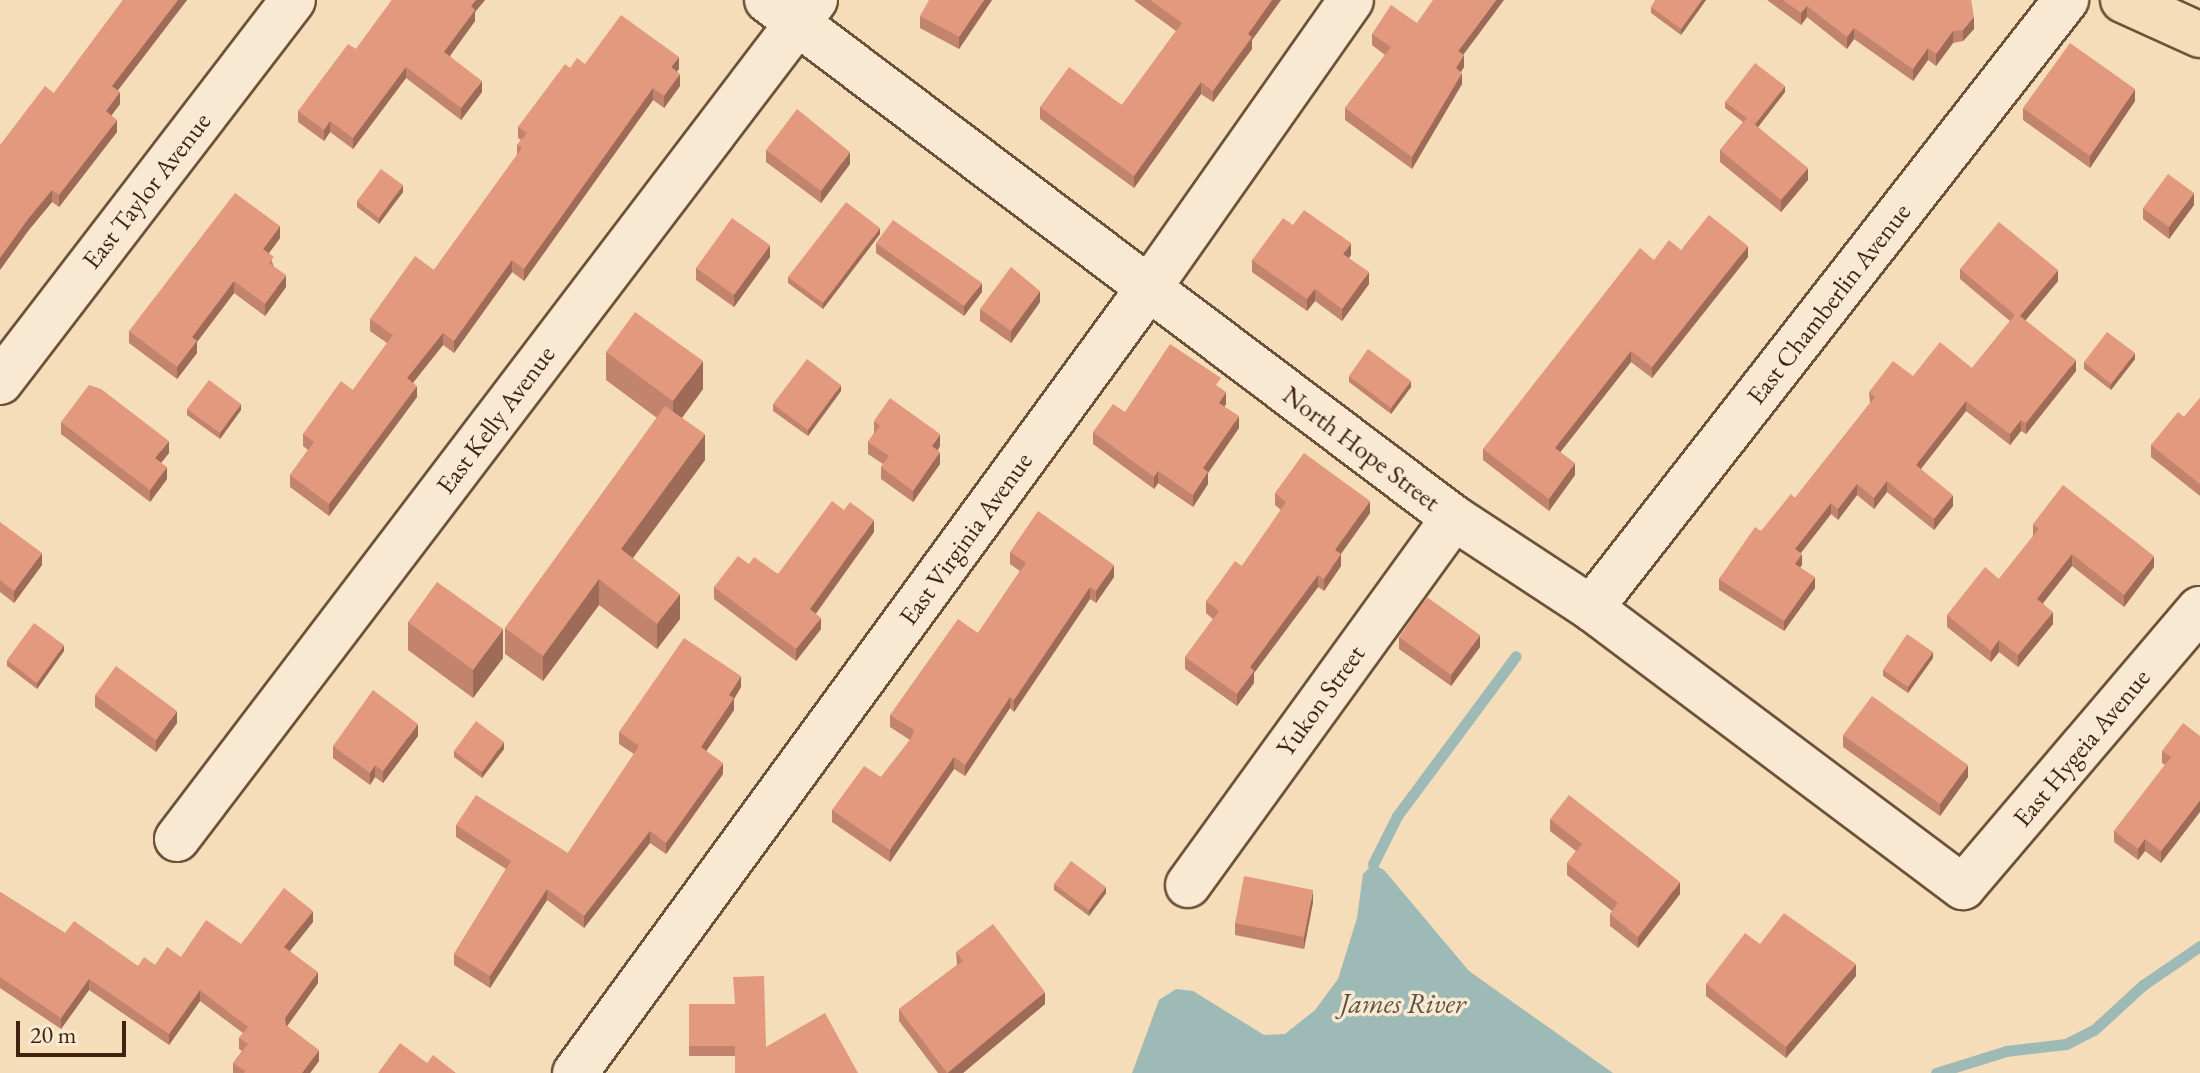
<!DOCTYPE html>
<html>
<head>
<meta charset="utf-8">
<style>
	body { margin:0 }
	#map { position:relative; width:2200px; height:1073px; overflow:hidden; background:#f6ddb9; font-family:"EB Garamond",serif }
	div>[style] { position:absolute }
	.water>* { inset:0; background:#9ebab7 }
	.stream>* { height:11px; margin:-5.5px; padding:0 5.5px; transform-origin:5.5px; border-radius:5.5px; background:#9ebab7 }
	.roads { filter:drop-shadow(2px 0 #6d5239) drop-shadow(-2px 0 #6d5239) drop-shadow(0 2px #6d5239) drop-shadow(0 -2px #6d5239) }
	.minor>* { height:44px; margin:-22px; padding:0 22px; transform-origin:22px; border-radius:22px; background:#f9e9d2 }
	.major>* { height:44px; margin:-22px; padding:0 22px; transform-origin:22px; border-radius:22px; background:#f6ddb9 }
	.wall>* { inset:0; background:#c2846c }
	.shaded-wall>* { inset:0; background:#9e6b58 }
	.building>* { inset:0; background:#e2997d }
	span { translate:-50% -50%; white-space:nowrap; text-align:center; line-height:1.15; -webkit-text-stroke:7px #f9e9d2; paint-order:stroke }
	.street-label { font-size:26px; color:#3f230e }
	.water-label { font-size:28px; color:#5c5041; font-style:italic }
	.scale { position:absolute; left:16px; top:1021px; width:110px; height:36px; box-sizing:border-box; border:4px solid #3f230e; border-top:0; padding-left:10px; font-size:24px; line-height:28px; white-space:nowrap; color:#3f230e; -webkit-text-stroke:6px #f9e9d2; paint-order:stroke }
</style>
</head>
<body>
<div id="map">
	<div class="water">
		<div style="clip-path:polygon(1373px 864px,1384px 870px,1469px 971px,1613px 1073px,1132px 1073px,1159px 1000px,1176px 989px,1193px 991px,1264px 1035px,1285px 1034px,1315px 1010px,1338px 979px,1357px 918px,1363px 874px)"></div>
	</div>
	<div class="stream">
		<div style="left:1373px;top:864px;width:54px;rotate:-63.4deg"></div>
		<div style="left:1397px;top:816px;width:199px;rotate:-53.4deg"></div>
		<div style="left:1936px;top:1073px;width:73px;rotate:-17.4deg"></div>
		<div style="left:2006px;top:1051px;width:60px;rotate:-6.7deg"></div>
		<div style="left:2066px;top:1044px;width:31px;rotate:-27deg"></div>
		<div style="left:2094px;top:1030px;width:67px;rotate:-42.6deg"></div>
		<div style="left:2143px;top:985px;width:69px;rotate:-34.4deg"></div>
	</div>
	<div class="roads">
		<div class="minor">
			<div style="left:767px;top:0;width:860px;rotate:37.02deg"></div>
			<div style="left:1454px;top:518px;width:164px;rotate:33.3deg"></div>
			<div style="left:1591px;top:608px;width:465px;rotate:36.9deg"></div>
			<div style="left:1963px;top:887px;width:365px;rotate:-49.6deg"></div>
			<div style="left:0;top:382px;width:481px;rotate:-52.5deg"></div>
			<div style="left:1591px;top:608px;width:772px;rotate:-52deg"></div>
			<div style="left:177px;top:839px;width:1054px;rotate:-52.75deg"></div>
			<div style="left:1188px;top:885px;width:453px;rotate:-54.1deg"></div>
			<div style="left:575px;top:1073px;width:971px;rotate:-53.84deg"></div>
			<div style="left:1148px;top:289px;width:353px;rotate:-54.9deg"></div>
		</div>
		<div class="major">
			<div style="left:2123px;top:0;width:85px;rotate:24.4deg"></div>
		</div>
	</div>
	<div class="wall">
		<div style="clip-path:polygon(123px 0,187px 0,118px 90px,120px 104px,111px 115px,117px 132px,59px 207px,52px 202px,28px 231px,0 270px,0 145px,54px 93px)"></div>
		<div style="clip-path:polygon(392px 0,485px 0,475px 12px,475px 21px,450px 56px,482px 92px,461px 120px,406px 78px,353px 149px,330px 132px,324px 141px,298px 122px,298px 111px,356px 49px)"></div>
		<div style="clip-path:polygon(992px 0,959px 49px,920px 28px,920px 16px)"></div>
		<div style="clip-path:polygon(1135px 0,1281px 0,1252px 40px,1252px 49px,1213px 102px,1201px 94px,1134px 188px,1040px 119px,1040px 107px,1122px 105px,1176px 31px,1135px 1px)"></div>
		<div style="clip-path:polygon(1706px 0,1681px 35px,1651px 13px,1651px 7px)"></div>
		<div style="clip-path:polygon(1767px 0,1971px 0,1974px 29px,1963px 41px,1953px 43px,1936px 66px,1928px 60px,1913px 81px,1854px 39px,1847px 49px,1807px 17px,1801px 25px)"></div>
		<div style="clip-path:polygon(1372px 34px,1464px 55px,1464px 67px,1461px 72px,1462px 84px,1412px 169px,1345px 120px,1345px 108px,1385px 55px,1372px 45px)"></div>
		<div style="clip-path:polygon(585px 64px,679px 69px,677px 71px,680px 86px,664px 108px,653px 100px,524px 281px,512px 272px,454px 353px,443px 345px,413px 383px,417px 397px,329px 516px,290px 487px,290px 475px,308px 450px,303px 446px,303px 434px,353px 390px,387px 343px,370px 331px,370px 319px,434px 270px,517px 155px,517px 145px,521px 140px,518px 138px,518px 127px,570px 68px)"></div>
		<div style="clip-path:polygon(1785px 92px,1758px 127px,1808px 180px,1781px 212px,1720px 162px,1720px 150px,1743px 122px,1725px 108px,1725px 102px)"></div>
		<div style="clip-path:polygon(2135px 101px,2090px 168px,2023px 120px,2023px 108px)"></div>
		<div style="clip-path:polygon(766px 150px,850px 164px,821px 203px,766px 162px)"></div>
		<div style="clip-path:polygon(403px 192px,379px 224px,357px 207px,357px 201px)"></div>
		<div style="clip-path:polygon(2194px 205px,2169px 239px,2143px 219px,2143px 208px)"></div>
		<div style="clip-path:polygon(1293px 225px,1351px 255px,1349px 258px,1369px 284px,1342px 321px,1315px 301px,1307px 311px,1252px 272px,1252px 260px)"></div>
		<div style="clip-path:polygon(880px 234px,823px 309px,788px 283px,788px 277px)"></div>
		<div style="clip-path:polygon(280px 238px,269px 253px,274px 267px,286px 287px,265px 316px,234px 293px,197px 342px,197px 353px,177px 379px,129px 343px,129px 331px)"></div>
		<div style="clip-path:polygon(876px 243px,982px 292px,964px 316px,876px 253px)"></div>
		<div style="clip-path:polygon(1681px 250px,1748px 257px,1652px 378px,1631px 362px,1560px 452px,1575px 475px,1549px 511px,1483px 460px,1483px 449px,1654px 260px)"></div>
		<div style="clip-path:polygon(770px 257px,734px 307px,696px 280px,696px 268px)"></div>
		<div style="clip-path:polygon(1960px 269px,2058px 281px,2025px 320px,2076px 371px,2026px 434px,2021px 431px,2010px 445px,1966px 411px,1921px 469px,1953px 506px,1934px 530px,1887px 492px,1874px 509px,1857px 495px,1838px 520px,1831px 514px,1801px 553px,1802px 565px,1800px 567px,1815px 588px,1784px 631px,1719px 590px,1719px 579px,1761px 531px,1795px 498px,1870px 403px,1869px 392px,1913px 376px,1972px 368px,2010px 321px,1960px 279px)"></div>
		<div style="clip-path:polygon(1040px 302px,1011px 343px,980px 321px,980px 309px)"></div>
		<div style="clip-path:polygon(606px 352px,703px 389px,682px 418px,705px 460px,633px 558px,680px 619px,657px 649px,599px 605px,543px 681px,505px 654px,505px 628px,657px 418px,606px 380px)"></div>
		<div style="clip-path:polygon(2135px 359px,2111px 390px,2084px 369px,2084px 362px)"></div>
		<div style="clip-path:polygon(1349px 376px,1411px 387px,1391px 414px,1349px 382px)"></div>
		<div style="clip-path:polygon(1221px 388px,1226px 404px,1224px 406px,1239px 428px,1208px 473px,1208px 484px,1193px 507px,1158px 483px,1154px 489px,1093px 444px,1093px 432px,1125px 412px)"></div>
		<div style="clip-path:polygon(841px 391px,808px 436px,773px 411px,773px 404px)"></div>
		<div style="clip-path:polygon(2200px 398px,2200px 496px,2151px 457px,2151px 445px,2184px 417px)"></div>
		<div style="clip-path:polygon(187px 409px,241px 410px,220px 439px,187px 415px)"></div>
		<div style="clip-path:polygon(874px 421px,940px 446px,938px 450px,940px 464px,913px 502px,881px 479px,881px 467px,883px 464px,868px 454px,868px 442px,874px 433px)"></div>
		<div style="clip-path:polygon(61px 422px,169px 453px,161px 463px,167px 479px,150px 502px,61px 434px)"></div>
		<div style="clip-path:polygon(1275px 493px,1370px 513px,1341px 554px,1341px 566px,1324px 591px,1318px 587px,1254px 673px,1254px 683px,1237px 706px,1185px 669px,1185px 657px,1213px 619px,1206px 613px,1206px 601px,1242px 566px,1281px 510px,1275px 505px)"></div>
		<div style="clip-path:polygon(0 522px,42px 565px,14px 603px,0 592px)"></div>
		<div style="clip-path:polygon(2033px 524px,2154px 567px,2124px 607px,2072px 566px,2043px 603px,2053px 624px,2018px 667px,1999px 652px,1991px 662px,1947px 627px,1947px 615px,1999px 579px,2033px 536px)"></div>
		<div style="clip-path:polygon(874px 532px,816px 614px,821px 629px,796px 661px,714px 599px,714px 587px,749px 564px,778px 574px)"></div>
		<div style="clip-path:polygon(1010px 552px,1114px 577px,1096px 603px,1090px 599px,1014px 712px,1010px 708px,965px 776px,954px 769px,890px 862px,832px 822px,832px 810px,881px 777px,910px 740px,890px 727px,890px 715px,978px 633px,1020px 571px,1010px 564px)"></div>
		<div style="clip-path:polygon(408px 622px,503px 658px,473px 698px,408px 650px)"></div>
		<div style="clip-path:polygon(1399px 637px,1480px 647px,1451px 686px,1399px 649px)"></div>
		<div style="clip-path:polygon(64px 651px,37px 689px,7px 666px,7px 660px)"></div>
		<div style="clip-path:polygon(1933px 658px,1908px 693px,1883px 676px,1883px 670px)"></div>
		<div style="clip-path:polygon(741px 687px,734px 699px,734px 710px,706px 751px,723px 774px,666px 854px,650px 843px,584px 928px,547px 900px,490px 988px,454px 965px,454px 954px,506px 869px,456px 837px,456px 825px,568px 853px,634px 754px,619px 744px,619px 732px)"></div>
		<div style="clip-path:polygon(95px 695px,177px 723px,156px 752px,95px 707px)"></div>
		<div style="clip-path:polygon(1843px 735px,1968px 777px,1940px 816px,1843px 747px)"></div>
		<div style="clip-path:polygon(418px 736px,383px 783px,375px 777px,370px 785px,333px 758px,333px 746px)"></div>
		<div style="clip-path:polygon(2200px 736px,2161px 863px,2145px 851px,2138px 860px,2114px 842px,2114px 831px,2165px 765px,2162px 763px,2162px 751px)"></div>
		<div style="clip-path:polygon(504px 749px,482px 778px,454px 757px,454px 751px)"></div>
		<div style="clip-path:polygon(1550px 819px,1680px 894px,1638px 948px,1610px 926px,1610px 914px,1612px 911px,1567px 875px,1567px 863px,1576px 851px,1550px 831px)"></div>
		<div style="clip-path:polygon(1054px 884px,1106px 893px,1089px 916px,1054px 890px)"></div>
		<div style="clip-path:polygon(0 892px,65px 933px,138px 966px,155px 965px,181px 957px,241px 944px,313px 922px,290px 951px,318px 983px,287px 1026px,319px 1061px,310px 1073px,233px 1073px,233px 1063px,242px 1051px,239px 1049px,239px 1038px,243px 1033px,200px 1001px,169px 1045px,89px 990px,61px 1029px,0 988px)"></div>
		<div style="clip-path:polygon(1313px 902px,1304px 949px,1235px 935px,1235px 923px)"></div>
		<div style="clip-path:polygon(1760px 944px,1856px 976px,1786px 1058px,1706px 996px,1706px 984px)"></div>
		<div style="clip-path:polygon(956px 952px,1045px 1004px,963px 1073px,938px 1073px,899px 1021px,899px 1009px,957px 965px)"></div>
		<div style="clip-path:polygon(689px 1004px,766px 1047px,858px 1073px,735px 1056px,689px 1056px)"></div>
	</div>
	<div class="shaded-wall">
		<div style="clip-path:polygon(178px 0,187px 0,112px 98px,112px 86px)"></div>
		<div style="clip-path:polygon(476px 0,485px 0,475px 12px,475px 21px,444px 64px,444px 52px,471px 6px)"></div>
		<div style="clip-path:polygon(984px 0,992px 0,959px 49px,959px 37px)"></div>
		<div style="clip-path:polygon(1272px 0,1281px 0,1252px 40px,1252px 49px,1213px 102px,1213px 91px,1248px 34px)"></div>
		<div style="clip-path:polygon(1496px 0,1504px 0,1458px 62px,1458px 51px)"></div>
		<div style="clip-path:polygon(1702px 0,1706px 0,1681px 35px,1681px 29px)"></div>
		<div style="clip-path:polygon(1807px 6px,1807px 17px,1801px 25px,1801px 13px)"></div>
		<div style="clip-path:polygon(1974px 17px,1974px 29px,1963px 41px,1963px 30px)"></div>
		<div style="clip-path:polygon(1854px 28px,1854px 39px,1847px 49px,1847px 37px)"></div>
		<div style="clip-path:polygon(1953px 31px,1953px 43px,1936px 66px,1936px 54px)"></div>
		<div style="clip-path:polygon(1928px 48px,1928px 60px,1913px 81px,1913px 69px)"></div>
		<div style="clip-path:polygon(1464px 55px,1464px 67px,1456px 79px,1456px 68px)"></div>
		<div style="clip-path:polygon(679px 57px,679px 69px,671px 79px,671px 67px)"></div>
		<div style="clip-path:polygon(406px 67px,406px 78px,353px 149px,353px 138px)"></div>
		<div style="clip-path:polygon(1462px 73px,1462px 84px,1412px 169px,1412px 157px)"></div>
		<div style="clip-path:polygon(680px 74px,680px 86px,664px 108px,664px 96px)"></div>
		<div style="clip-path:polygon(482px 81px,482px 92px,461px 120px,461px 108px)"></div>
		<div style="clip-path:polygon(1201px 82px,1201px 94px,1134px 188px,1134px 176px)"></div>
		<div style="clip-path:polygon(1785px 86px,1785px 92px,1755px 131px,1755px 125px)"></div>
		<div style="clip-path:polygon(653px 88px,653px 100px,524px 281px,524px 269px)"></div>
		<div style="clip-path:polygon(2135px 89px,2135px 101px,2090px 168px,2090px 156px)"></div>
		<div style="clip-path:polygon(120px 92px,120px 104px,106px 123px,106px 111px)"></div>
		<div style="clip-path:polygon(117px 120px,117px 132px,59px 207px,59px 195px)"></div>
		<div style="clip-path:polygon(330px 121px,330px 132px,324px 141px,324px 130px)"></div>
		<div style="clip-path:polygon(850px 152px,850px 164px,821px 203px,821px 191px)"></div>
		<div style="clip-path:polygon(1808px 168px,1808px 180px,1781px 212px,1781px 200px)"></div>
		<div style="clip-path:polygon(403px 185px,403px 192px,379px 224px,379px 218px)"></div>
		<div style="clip-path:polygon(52px 190px,52px 202px,28px 231px,0 270px,0 258px,28px 219px)"></div>
		<div style="clip-path:polygon(2194px 193px,2194px 205px,2169px 239px,2169px 227px)"></div>
		<div style="clip-path:polygon(280px 226px,280px 238px,263px 261px,263px 249px)"></div>
		<div style="clip-path:polygon(880px 228px,880px 234px,823px 309px,823px 303px)"></div>
		<div style="clip-path:polygon(1351px 243px,1351px 255px,1343px 266px,1343px 254px)"></div>
		<div style="clip-path:polygon(770px 245px,770px 257px,734px 307px,734px 295px)"></div>
		<div style="clip-path:polygon(1748px 246px,1748px 257px,1652px 378px,1652px 367px)"></div>
		<div style="clip-path:polygon(512px 260px,512px 272px,454px 353px,454px 341px)"></div>
		<div style="clip-path:polygon(2058px 270px,2058px 281px,2020px 327px,2020px 316px)"></div>
		<div style="clip-path:polygon(1369px 272px,1369px 284px,1342px 321px,1342px 309px)"></div>
		<div style="clip-path:polygon(286px 275px,286px 287px,265px 316px,265px 304px)"></div>
		<div style="clip-path:polygon(234px 281px,234px 293px,197px 342px,197px 353px,177px 379px,177px 367px,192px 337px)"></div>
		<div style="clip-path:polygon(982px 283px,982px 292px,964px 316px,964px 306px)"></div>
		<div style="clip-path:polygon(1315px 289px,1315px 301px,1307px 311px,1307px 299px)"></div>
		<div style="clip-path:polygon(1040px 291px,1040px 302px,1011px 343px,1011px 331px)"></div>
		<div style="clip-path:polygon(443px 333px,443px 345px,407px 390px,407px 378px)"></div>
		<div style="clip-path:polygon(1631px 351px,1631px 362px,1555px 459px,1555px 448px)"></div>
		<div style="clip-path:polygon(2135px 353px,2135px 359px,2111px 390px,2111px 384px)"></div>
		<div style="clip-path:polygon(2076px 360px,2076px 371px,2026px 434px,2026px 423px)"></div>
		<div style="clip-path:polygon(703px 361px,703px 389px,673px 430px,673px 401px)"></div>
		<div style="clip-path:polygon(1411px 381px,1411px 387px,1391px 414px,1391px 408px)"></div>
		<div style="clip-path:polygon(841px 385px,841px 391px,808px 436px,808px 430px)"></div>
		<div style="clip-path:polygon(417px 386px,417px 397px,329px 516px,329px 504px)"></div>
		<div style="clip-path:polygon(1226px 392px,1226px 404px,1219px 415px,1219px 403px)"></div>
		<div style="clip-path:polygon(1966px 401px,1966px 411px,1916px 475px,1916px 465px)"></div>
		<div style="clip-path:polygon(241px 404px,241px 410px,220px 439px,220px 433px)"></div>
		<div style="clip-path:polygon(1239px 416px,1239px 428px,1208px 473px,1208px 484px,1193px 507px,1193px 495px,1203px 468px)"></div>
		<div style="clip-path:polygon(2021px 420px,2021px 431px,2010px 445px,2010px 434px)"></div>
		<div style="clip-path:polygon(705px 434px,705px 460px,621px 574px,621px 549px)"></div>
		<div style="clip-path:polygon(940px 434px,940px 446px,932px 458px,932px 446px)"></div>
		<div style="clip-path:polygon(169px 441px,169px 453px,155px 470px,155px 458px)"></div>
		<div style="clip-path:polygon(940px 452px,940px 464px,913px 502px,913px 491px)"></div>
		<div style="clip-path:polygon(1575px 463px,1575px 475px,1549px 511px,1549px 499px)"></div>
		<div style="clip-path:polygon(167px 467px,167px 479px,150px 502px,150px 490px)"></div>
		<div style="clip-path:polygon(1158px 471px,1158px 483px,1154px 489px,1154px 477px)"></div>
		<div style="clip-path:polygon(1887px 481px,1887px 492px,1874px 509px,1874px 498px)"></div>
		<div style="clip-path:polygon(1857px 484px,1857px 495px,1838px 520px,1838px 509px)"></div>
		<div style="clip-path:polygon(1953px 495px,1953px 506px,1934px 530px,1934px 519px)"></div>
		<div style="clip-path:polygon(1370px 501px,1370px 513px,1335px 562px,1335px 550px)"></div>
		<div style="clip-path:polygon(1831px 503px,1831px 514px,1795px 560px,1795px 549px)"></div>
		<div style="clip-path:polygon(874px 520px,874px 532px,810px 621px,810px 609px)"></div>
		<div style="clip-path:polygon(42px 553px,42px 565px,14px 603px,14px 591px)"></div>
		<div style="clip-path:polygon(1341px 554px,1341px 566px,1324px 591px,1324px 579px)"></div>
		<div style="clip-path:polygon(1802px 554px,1802px 565px,1795px 574px,1795px 564px)"></div>
		<div style="clip-path:polygon(2072px 554px,2072px 566px,2037px 611px,2037px 599px)"></div>
		<div style="clip-path:polygon(2154px 556px,2154px 567px,2124px 607px,2124px 595px)"></div>
		<div style="clip-path:polygon(1114px 565px,1114px 577px,1096px 603px,1096px 591px)"></div>
		<div style="clip-path:polygon(1318px 575px,1318px 587px,1254px 673px,1254px 683px,1237px 706px,1237px 694px,1250px 667px)"></div>
		<div style="clip-path:polygon(1815px 577px,1815px 588px,1784px 631px,1784px 621px)"></div>
		<div style="clip-path:polygon(599px 579px,599px 605px,543px 681px,543px 656px)"></div>
		<div style="clip-path:polygon(1090px 587px,1090px 599px,1014px 712px,1014px 700px)"></div>
		<div style="clip-path:polygon(680px 594px,680px 619px,657px 649px,657px 624px)"></div>
		<div style="clip-path:polygon(2053px 612px,2053px 624px,2018px 667px,2018px 655px)"></div>
		<div style="clip-path:polygon(821px 618px,821px 629px,796px 661px,796px 649px)"></div>
		<div style="clip-path:polygon(503px 629px,503px 658px,473px 698px,473px 670px)"></div>
		<div style="clip-path:polygon(1480px 635px,1480px 647px,1451px 686px,1451px 675px)"></div>
		<div style="clip-path:polygon(1999px 640px,1999px 652px,1991px 662px,1991px 651px)"></div>
		<div style="clip-path:polygon(64px 645px,64px 651px,37px 689px,37px 683px)"></div>
		<div style="clip-path:polygon(1933px 652px,1933px 658px,1908px 693px,1908px 687px)"></div>
		<div style="clip-path:polygon(741px 676px,741px 687px,734px 699px,734px 710px,701px 759px,701px 747px,729px 695px)"></div>
		<div style="clip-path:polygon(1010px 697px,1010px 708px,965px 776px,965px 765px)"></div>
		<div style="clip-path:polygon(177px 711px,177px 723px,156px 752px,156px 740px)"></div>
		<div style="clip-path:polygon(418px 724px,418px 736px,383px 783px,383px 771px)"></div>
		<div style="clip-path:polygon(504px 742px,504px 749px,482px 778px,482px 772px)"></div>
		<div style="clip-path:polygon(954px 757px,954px 769px,890px 862px,890px 850px)"></div>
		<div style="clip-path:polygon(723px 763px,723px 774px,666px 854px,666px 843px)"></div>
		<div style="clip-path:polygon(375px 765px,375px 777px,370px 785px,370px 773px)"></div>
		<div style="clip-path:polygon(1968px 765px,1968px 777px,1940px 816px,1940px 804px)"></div>
		<div style="clip-path:polygon(2200px 800px,2200px 812px,2161px 863px,2161px 851px)"></div>
		<div style="clip-path:polygon(650px 831px,650px 843px,584px 928px,584px 916px)"></div>
		<div style="clip-path:polygon(2145px 839px,2145px 851px,2138px 860px,2138px 849px)"></div>
		<div style="clip-path:polygon(1680px 882px,1680px 894px,1638px 948px,1638px 937px)"></div>
		<div style="clip-path:polygon(1106px 887px,1106px 893px,1089px 916px,1089px 910px)"></div>
		<div style="clip-path:polygon(547px 889px,547px 900px,490px 988px,490px 976px)"></div>
		<div style="clip-path:polygon(1313px 890px,1313px 902px,1304px 949px,1304px 937px)"></div>
		<div style="clip-path:polygon(313px 911px,313px 922px,284px 958px,284px 947px)"></div>
		<div style="clip-path:polygon(1856px 964px,1856px 976px,1786px 1058px,1786px 1047px)"></div>
		<div style="clip-path:polygon(318px 972px,318px 983px,285px 1029px,285px 1018px)"></div>
		<div style="clip-path:polygon(89px 979px,89px 990px,61px 1029px,61px 1018px)"></div>
		<div style="clip-path:polygon(200px 990px,200px 1001px,169px 1045px,169px 1034px)"></div>
		<div style="clip-path:polygon(1045px 992px,1045px 1004px,963px 1073px,948px 1073px)"></div>
		<div style="clip-path:polygon(319px 1050px,319px 1061px,310px 1073px,302px 1073px)"></div>
	</div>
	<div class="building">
		<div style="clip-path:polygon(123px 0,178px 0,112px 86px,120px 92px,106px 111px,117px 120px,59px 195px,52px 190px,28px 219px,0 258px,0 145px,45px 86px,54px 93px)"></div>
		<div style="clip-path:polygon(392px 0,476px 0,471px 6px,475px 10px,444px 52px,482px 81px,461px 108px,406px 67px,353px 138px,330px 121px,324px 130px,298px 111px,348px 44px,356px 49px)"></div>
		<div style="clip-path:polygon(929px 0,984px 0,959px 37px,920px 16px)"></div>
		<div style="clip-path:polygon(1150px 0,1272px 0,1248px 34px,1252px 37px,1213px 91px,1201px 82px,1134px 176px,1040px 107px,1069px 67px,1122px 105px,1182px 23px)"></div>
		<div style="clip-path:polygon(1433px 0,1496px 0,1458px 51px,1464px 55px,1456px 68px,1462px 73px,1412px 157px,1345px 108px,1391px 47px,1372px 34px,1391px 5px,1417px 23px)"></div>
		<div style="clip-path:polygon(1655px 0,1702px 0,1681px 29px,1651px 7px)"></div>
		<div style="clip-path:polygon(1783px 0,1971px 0,1974px 17px,1963px 30px,1953px 31px,1936px 54px,1928px 48px,1913px 69px,1854px 28px,1847px 37px,1807px 6px,1801px 13px)"></div>
		<div style="clip-path:polygon(621px 15px,679px 57px,671px 67px,680px 74px,664px 96px,653px 88px,524px 269px,512px 260px,454px 341px,443px 333px,407px 378px,417px 386px,329px 504px,290px 475px,314px 442px,303px 434px,341px 381px,353px 390px,393px 335px,370px 319px,415px 256px,434px 270px,522px 148px,517px 145px,527px 133px,518px 127px,565px 64px,570px 68px,577px 58px,585px 64px)"></div>
		<div style="clip-path:polygon(2070px 43px,2135px 89px,2090px 156px,2023px 108px)"></div>
		<div style="clip-path:polygon(1755px 63px,1785px 86px,1755px 124px,1725px 102px)"></div>
		<div style="clip-path:polygon(797px 109px,850px 152px,821px 191px,766px 150px)"></div>
		<div style="clip-path:polygon(1747px 118px,1808px 168px,1781px 200px,1720px 150px)"></div>
		<div style="clip-path:polygon(381px 169px,403px 185px,379px 218px,357px 201px)"></div>
		<div style="clip-path:polygon(2168px 174px,2194px 193px,2169px 227px,2143px 208px)"></div>
		<div style="clip-path:polygon(235px 193px,280px 226px,263px 249px,274px 257px,269px 263px,286px 275px,265px 304px,234px 281px,192px 337px,197px 341px,177px 367px,129px 331px)"></div>
		<div style="clip-path:polygon(846px 202px,880px 228px,823px 303px,788px 277px)"></div>
		<div style="clip-path:polygon(1304px 210px,1351px 243px,1343px 254px,1369px 272px,1342px 309px,1315px 289px,1307px 299px,1252px 260px,1283px 218px,1293px 225px)"></div>
		<div style="clip-path:polygon(1709px 215px,1748px 246px,1652px 367px,1631px 351px,1555px 448px,1575px 463px,1549px 499px,1483px 449px,1640px 248px,1654px 260px,1669px 240px,1681px 250px)"></div>
		<div style="clip-path:polygon(732px 218px,770px 245px,734px 295px,696px 268px)"></div>
		<div style="clip-path:polygon(893px 220px,982px 283px,964px 306px,876px 243px)"></div>
		<div style="clip-path:polygon(1999px 222px,2058px 270px,2020px 316px,2076px 360px,2026px 423px,2021px 420px,2010px 434px,1966px 401px,1916px 465px,1953px 495px,1934px 519px,1887px 481px,1874px 498px,1857px 484px,1838px 509px,1831px 503px,1795px 549px,1802px 554px,1795px 564px,1815px 577px,1784px 621px,1719px 579px,1755px 527px,1761px 531px,1791px 494px,1795px 498px,1875px 397px,1869px 392px,1893px 361px,1913px 376px,1940px 342px,1972px 368px,2015px 315px,1960px 269px)"></div>
		<div style="clip-path:polygon(1011px 267px,1040px 291px,1011px 331px,980px 309px)"></div>
		<div style="clip-path:polygon(635px 312px,703px 361px,673px 401px,606px 352px)"></div>
		<div style="clip-path:polygon(2107px 332px,2135px 353px,2111px 384px,2084px 362px)"></div>
		<div style="clip-path:polygon(1170px 344px,1221px 378px,1216px 385px,1226px 392px,1219px 403px,1239px 416px,1203px 468px,1208px 472px,1193px 495px,1158px 471px,1154px 477px,1093px 432px,1113px 404px,1125px 412px)"></div>
		<div style="clip-path:polygon(1368px 349px,1411px 381px,1391px 408px,1349px 376px)"></div>
		<div style="clip-path:polygon(807px 359px,841px 385px,808px 430px,773px 404px)"></div>
		<div style="clip-path:polygon(209px 380px,241px 404px,220px 433px,187px 409px)"></div>
		<div style="clip-path:polygon(89px 385px,101px 389px,169px 441px,155px 458px,167px 467px,150px 490px,61px 422px)"></div>
		<div style="clip-path:polygon(890px 398px,940px 434px,932px 446px,940px 452px,913px 491px,881px 467px,889px 456px,868px 442px,880px 426px,874px 421px)"></div>
		<div style="clip-path:polygon(2200px 398px,2200px 484px,2151px 445px,2178px 412px,2184px 417px)"></div>
		<div style="clip-path:polygon(665px 406px,705px 434px,621px 549px,680px 594px,657px 624px,599px 579px,543px 656px,505px 628px)"></div>
		<div style="clip-path:polygon(1304px 453px,1370px 501px,1335px 550px,1341px 554px,1324px 579px,1318px 575px,1250px 667px,1254px 671px,1237px 694px,1185px 657px,1219px 611px,1206px 601px,1235px 561px,1242px 566px,1286px 502px,1275px 493px)"></div>
		<div style="clip-path:polygon(2063px 485px,2154px 556px,2124px 595px,2072px 554px,2037px 599px,2053px 612px,2018px 655px,1999px 640px,1991px 651px,1947px 615px,1985px 567px,1999px 579px,2039px 529px,2033px 524px)"></div>
		<div style="clip-path:polygon(832px 501px,844px 510px,850px 502px,874px 520px,810px 609px,821px 618px,796px 649px,714px 587px,738px 556px,749px 564px,754px 557px,778px 574px)"></div>
		<div style="clip-path:polygon(1038px 511px,1114px 565px,1096px 591px,1090px 587px,1014px 700px,1010px 697px,965px 765px,954px 757px,890px 850px,832px 810px,864px 766px,881px 777px,912px 737px,914px 730px,890px 715px,958px 619px,978px 633px,1026px 563px,1010px 552px)"></div>
		<div style="clip-path:polygon(0 522px,42px 553px,14px 591px,0 580px)"></div>
		<div style="clip-path:polygon(437px 582px,503px 629px,473px 670px,408px 622px)"></div>
		<div style="clip-path:polygon(1427px 597px,1480px 635px,1451px 675px,1399px 637px)"></div>
		<div style="clip-path:polygon(34px 623px,64px 645px,37px 683px,7px 660px)"></div>
		<div style="clip-path:polygon(1907px 634px,1933px 652px,1908px 687px,1883px 670px)"></div>
		<div style="clip-path:polygon(684px 638px,741px 676px,729px 695px,734px 698px,701px 747px,723px 763px,666px 843px,650px 831px,584px 916px,547px 889px,490px 976px,454px 954px,511px 861px,456px 825px,476px 795px,568px 853px,639px 746px,619px 732px)"></div>
		<div style="clip-path:polygon(116px 666px,177px 711px,156px 740px,95px 695px)"></div>
		<div style="clip-path:polygon(373px 690px,418px 724px,383px 771px,375px 765px,370px 773px,333px 746px)"></div>
		<div style="clip-path:polygon(1872px 696px,1968px 765px,1940px 804px,1843px 735px)"></div>
		<div style="clip-path:polygon(476px 721px,504px 742px,482px 772px,454px 751px)"></div>
		<div style="clip-path:polygon(2183px 723px,2200px 736px,2200px 800px,2161px 851px,2145px 839px,2138px 849px,2114px 831px,2171px 757px,2162px 751px)"></div>
		<div style="clip-path:polygon(1569px 795px,1680px 882px,1638px 937px,1610px 914px,1618px 903px,1567px 863px,1582px 844px,1550px 819px)"></div>
		<div style="clip-path:polygon(1071px 861px,1106px 887px,1089px 910px,1054px 884px)"></div>
		<div style="clip-path:polygon(1244px 876px,1313px 890px,1304px 937px,1235px 923px)"></div>
		<div style="clip-path:polygon(284px 888px,313px 911px,284px 947px,318px 972px,285px 1018px,286px 1025px,319px 1050px,302px 1073px,244px 1073px,245px 1071px,233px 1063px,248px 1044px,239px 1038px,248px 1027px,200px 990px,169px 1034px,89px 979px,61px 1018px,0 977px,0 892px,65px 933px,74px 921px,138px 966px,144px 957px,155px 965px,167px 947px,181px 957px,206px 920px,241px 944px)"></div>
		<div style="clip-path:polygon(1784px 913px,1856px 964px,1786px 1047px,1706px 984px,1745px 933px,1760px 944px)"></div>
		<div style="clip-path:polygon(993px 924px,1045px 992px,947px 1073px,899px 1009px,963px 961px,956px 952px)"></div>
		<div style="clip-path:polygon(764px 976px,766px 1047px,825px 1013px,858px 1073px,735px 1073px,735px 1046px,689px 1046px,689px 1004px,735px 1004px,733px 977px)"></div>
		<div style="clip-path:polygon(400px 1043px,427px 1063px,433px 1055px,456px 1073px,378px 1073px)"></div>
	</div>
	<div class="street-label">
		<span style="left:147px;top:191px;rotate:-52deg">East Taylor Avenue</span>
		<span style="left:1829px;top:304px;rotate:-52deg">East Chamberlin Avenue</span>
		<span style="left:496px;top:420px;rotate:-53deg">East Kelly Avenue</span>
		<span style="left:1361px;top:449px;rotate:37deg">North Hope Street</span>
		<span style="left:966px;top:539px;rotate:-54deg">East Virginia Avenue</span>
		<span style="left:1321px;top:701px;rotate:-54deg">Yukon Street</span>
		<span style="left:2082px;top:748px;rotate:-50deg">East Hygeia Avenue</span>
	</div>
	<div class="water-label">
		<span style="left:1403px;top:1003px">James River</span>
	</div>
	<div class="scale">20 m</div>
</div>
</body>
</html>
